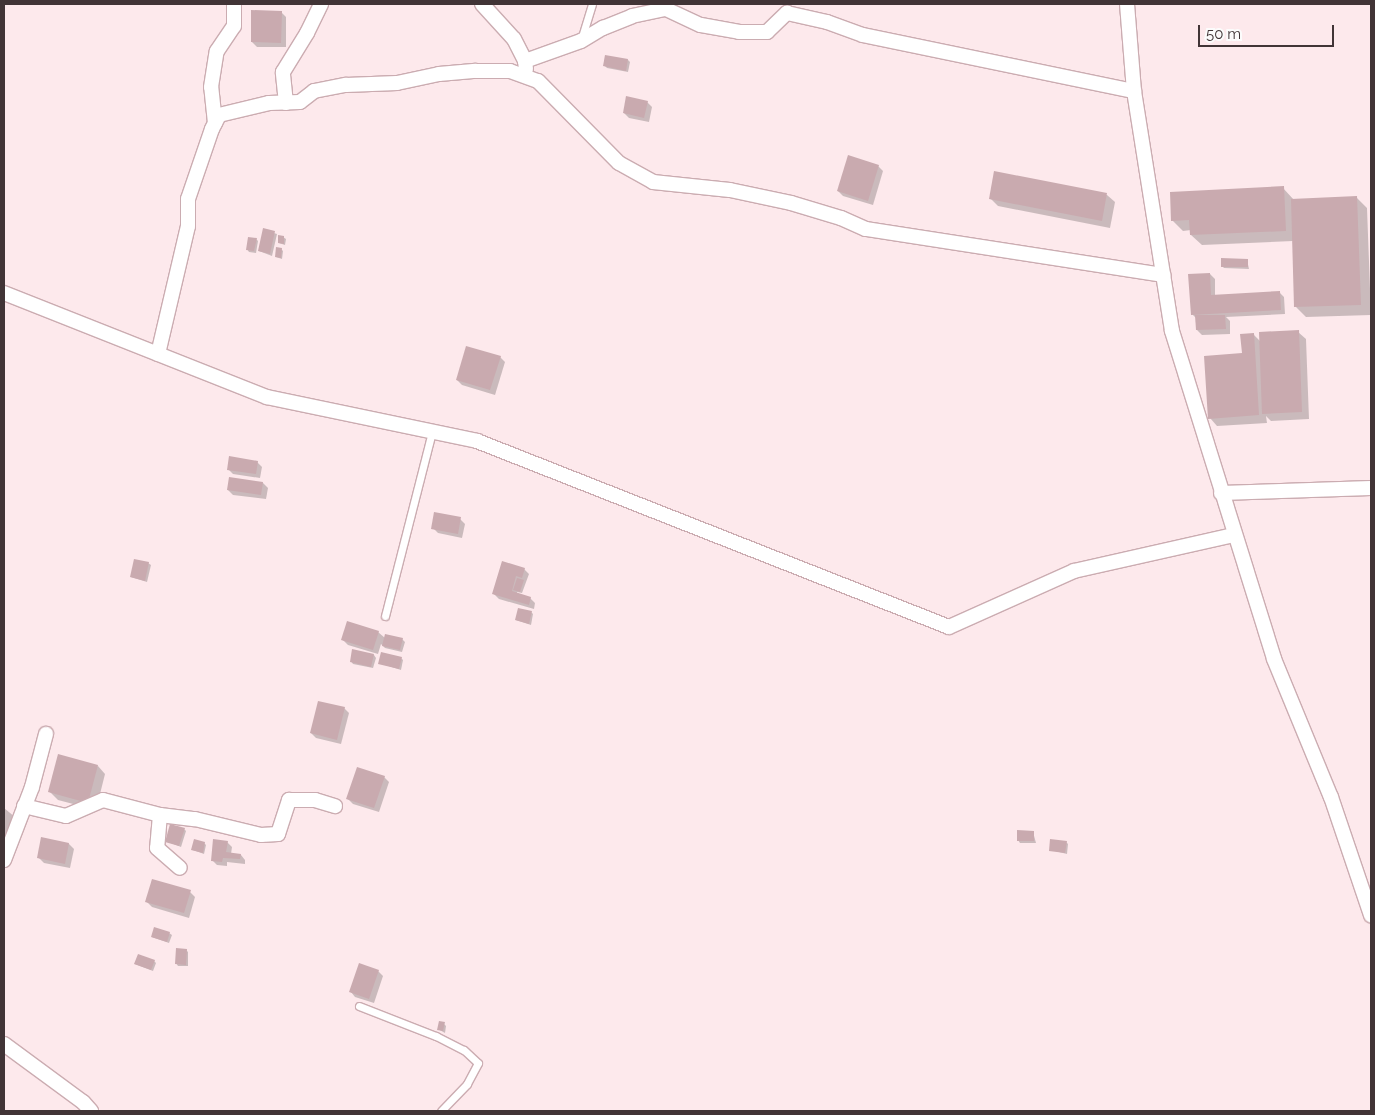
<!DOCTYPE html>
<html>
<head>
<meta charset="utf-8">
<style>
	body { margin:0 }
	#map { position:relative; width:1375px; height:1115px; overflow:hidden; background:#fde9ec; font-family:Raleway,sans-serif }
	div>[style] { position:absolute }
	.shadow>* { inset:0; background:#0003 }
	.building>* { inset:0; background:#c9aaaf }
	.roads { filter:drop-shadow(1px 0 #cbacb1) drop-shadow(-1px 0 #cbacb1) drop-shadow(0 1px #cbacb1) drop-shadow(0 -1px #cbacb1) }
	.lane>* { height:7px; margin:-3.5px; padding:0 3.5px; transform-origin:3.5px; border-radius:3.5px; background:#fff }
	.street>* { height:14px; margin:-7px; padding:0 7px; transform-origin:7px; border-radius:7px; background:#fff }
	span { translate:-50% -50%; white-space:nowrap; text-align:center; line-height:1.15; -webkit-text-stroke:4px #fcfcfc; paint-order:stroke }
	.frame { position:absolute; inset:0; border:5px solid #413436; pointer-events:none }
	.scale { position:absolute; left:1198px; top:25px; width:136px; height:22px; box-sizing:border-box; border:2px solid #413436; border-top:0; padding-left:6px; font-size:15px; line-height:18px; white-space:nowrap; color:#413436; -webkit-text-stroke:4px #fcfcfc; paint-order:stroke }
</style>
</head>
<body>
<div id="map">
	<div class="shadow">
		<div style="clip-path:polygon(281px 12px,286px 17px,286px 47px,257px 47px,252px 42px)"></div>
		<div style="clip-path:polygon(606px 56px,628px 60px,630px 62px,628px 72px,607px 68px,605px 66px)"></div>
		<div style="clip-path:polygon(647px 102px,652px 107px,649px 122px,629px 118px,624px 113px)"></div>
		<div style="clip-path:polygon(878px 166px,883px 171px,873px 205px,843px 196px,838px 191px)"></div>
		<div style="clip-path:polygon(995px 173px,1107px 195px,1115px 202px,1110px 228px,998px 206px,990px 198px)"></div>
		<div style="clip-path:polygon(1283px 188px,1294px 200px,1357px 198px,1367px 208px,1371px 315px,1306px 317px,1296px 307px,1293px 241px,1202px 245px,1191px 235px,1191px 230px,1183px 231px,1172px 220px)"></div>
		<div style="clip-path:polygon(264px 230px,277px 234px,272px 256px,259px 251px)"></div>
		<div style="clip-path:polygon(283px 237px,286px 239px,285px 245px,279px 243px)"></div>
		<div style="clip-path:polygon(256px 239px,258px 241px,256px 253px,249px 252px,247px 249px)"></div>
		<div style="clip-path:polygon(281px 249px,283px 251px,282px 259px,276px 257px)"></div>
		<div style="clip-path:polygon(1247px 260px,1249px 269px,1224px 268px,1222px 266px)"></div>
		<div style="clip-path:polygon(1210px 274px,1215px 279px,1215px 296px,1279px 292px,1284px 297px,1285px 314px,1226px 317px,1230px 321px,1230px 334px,1202px 335px,1197px 330px,1197px 319px,1192px 314px)"></div>
		<div style="clip-path:polygon(1298px 332px,1306px 339px,1309px 419px,1271px 421px,1266px 416px,1267px 423px,1217px 426px,1210px 418px,1253px 334px,1260px 341px)"></div>
		<div style="clip-path:polygon(500px 357px,505px 362px,495px 395px,462px 385px,457px 380px)"></div>
		<div style="clip-path:polygon(257px 462px,262px 467px,260px 478px,233px 474px,228px 469px)"></div>
		<div style="clip-path:polygon(263px 483px,268px 488px,266px 499px,233px 495px,228px 490px)"></div>
		<div style="clip-path:polygon(460px 519px,465px 524px,462px 538px,438px 533px,433px 528px)"></div>
		<div style="clip-path:polygon(148px 563px,151px 565px,147px 582px,131px 577px)"></div>
		<div style="clip-path:polygon(503px 563px,524px 569px,529px 574px,522px 593px,517px 592px,517px 594px,530px 598px,535px 603px,534px 609px,499px 599px,494px 594px)"></div>
		<div style="clip-path:polygon(531px 612px,533px 614px,531px 625px,516px 620px)"></div>
		<div style="clip-path:polygon(378px 632px,385px 638px,402px 639px,405px 642px,402px 652px,385px 648px,381px 644px,378px 654px,348px 645px,343px 640px)"></div>
		<div style="clip-path:polygon(353px 651px,374px 655px,376px 658px,373px 668px,353px 664px,351px 661px)"></div>
		<div style="clip-path:polygon(401px 658px,403px 660px,401px 670px,379px 663px)"></div>
		<div style="clip-path:polygon(344px 708px,349px 713px,341px 744px,316px 738px,311px 733px)"></div>
		<div style="clip-path:polygon(98px 766px,105px 774px,96px 810px,58px 800px,50px 792px)"></div>
		<div style="clip-path:polygon(384px 777px,389px 782px,379px 812px,353px 804px,348px 799px)"></div>
		<div style="clip-path:polygon(4px 808px,15px 817px,4px 850px)"></div>
		<div style="clip-path:polygon(184px 829px,186px 831px,181px 847px,166px 841px)"></div>
		<div style="clip-path:polygon(1033px 832px,1036px 843px,1020px 843px,1018px 840px)"></div>
		<div style="clip-path:polygon(42px 839px,69px 844px,74px 849px,70px 868px,44px 863px,39px 858px)"></div>
		<div style="clip-path:polygon(227px 842px,232px 847px,231px 854px,241px 855px,245px 860px,245px 864px,227px 862px,227px 866px,217px 865px,212px 860px)"></div>
		<div style="clip-path:polygon(1066px 842px,1068px 844px,1067px 854px,1051px 850px)"></div>
		<div style="clip-path:polygon(204px 843px,206px 845px,204px 854px,193px 850px)"></div>
		<div style="clip-path:polygon(190px 892px,195px 897px,189px 918px,152px 907px,147px 902px)"></div>
		<div style="clip-path:polygon(169px 933px,172px 935px,169px 943px,152px 937px)"></div>
		<div style="clip-path:polygon(186px 950px,188px 952px,188px 966px,178px 966px,176px 963px)"></div>
		<div style="clip-path:polygon(154px 961px,156px 963px,153px 971px,135px 964px)"></div>
		<div style="clip-path:polygon(378px 971px,383px 976px,374px 1003px,355px 997px,351px 992px)"></div>
		<div style="clip-path:polygon(444px 1024px,446px 1026px,445px 1033px,438px 1029px)"></div>
	</div>
	<div class="building">
		<div style="clip-path:polygon(251px 10px,282px 11px,281px 43px,251px 42px)"></div>
		<div style="clip-path:polygon(605px 55px,628px 59px,626px 71px,603px 66px)"></div>
		<div style="clip-path:polygon(626px 96px,648px 101px,644px 118px,623px 113px)"></div>
		<div style="clip-path:polygon(848px 155px,879px 165px,868px 201px,837px 191px)"></div>
		<div style="clip-path:polygon(994px 171px,1107px 193px,1102px 221px,989px 199px)"></div>
		<div style="clip-path:polygon(1284px 186px,1286px 231px,1190px 235px,1189px 220px,1171px 221px,1170px 192px)"></div>
		<div style="clip-path:polygon(1357px 196px,1361px 305px,1294px 307px,1291px 199px)"></div>
		<div style="clip-path:polygon(263px 228px,275px 231px,270px 254px,258px 251px)"></div>
		<div style="clip-path:polygon(278px 235px,284px 236px,284px 244px,278px 243px)"></div>
		<div style="clip-path:polygon(248px 237px,257px 238px,254px 251px,246px 250px)"></div>
		<div style="clip-path:polygon(276px 247px,282px 248px,281px 258px,275px 257px)"></div>
		<div style="clip-path:polygon(1221px 258px,1248px 259px,1248px 267px,1221px 267px)"></div>
		<div style="clip-path:polygon(1210px 273px,1211px 295px,1280px 291px,1281px 310px,1191px 315px,1188px 274px)"></div>
		<div style="clip-path:polygon(1195px 315px,1225px 315px,1226px 329px,1196px 330px)"></div>
		<div style="clip-path:polygon(1299px 330px,1302px 412px,1262px 414px,1259px 332px)"></div>
		<div style="clip-path:polygon(1254px 333px,1259px 415px,1208px 419px,1204px 356px,1242px 353px,1240px 334px)"></div>
		<div style="clip-path:polygon(466px 346px,501px 356px,490px 390px,456px 380px)"></div>
		<div style="clip-path:polygon(229px 456px,258px 461px,256px 474px,227px 470px)"></div>
		<div style="clip-path:polygon(229px 477px,263px 482px,261px 495px,227px 490px)"></div>
		<div style="clip-path:polygon(434px 512px,461px 517px,458px 534px,431px 529px)"></div>
		<div style="clip-path:polygon(134px 559px,149px 562px,145px 581px,130px 577px)"></div>
		<div style="clip-path:polygon(502px 561px,525px 568px,522px 578px,516px 576px,512px 591px,531px 597px,529px 605px,492px 594px)"></div>
		<div style="clip-path:polygon(517px 578px,524px 580px,520px 592px,513px 590px)"></div>
		<div style="clip-path:polygon(518px 608px,532px 611px,529px 624px,515px 620px)"></div>
		<div style="clip-path:polygon(347px 621px,379px 631px,373px 650px,341px 640px)"></div>
		<div style="clip-path:polygon(385px 634px,403px 638px,400px 650px,382px 646px)"></div>
		<div style="clip-path:polygon(352px 649px,374px 654px,371px 667px,350px 662px)"></div>
		<div style="clip-path:polygon(381px 652px,402px 657px,399px 669px,378px 664px)"></div>
		<div style="clip-path:polygon(318px 701px,345px 707px,337px 740px,310px 733px)"></div>
		<div style="clip-path:polygon(58px 754px,98px 765px,88px 803px,48px 792px)"></div>
		<div style="clip-path:polygon(357px 767px,385px 776px,374px 808px,346px 799px)"></div>
		<div style="clip-path:polygon(170px 824px,185px 828px,179px 846px,165px 842px)"></div>
		<div style="clip-path:polygon(1017px 830px,1034px 831px,1034px 841px,1017px 841px)"></div>
		<div style="clip-path:polygon(41px 837px,69px 843px,65px 864px,37px 858px)"></div>
		<div style="clip-path:polygon(194px 839px,205px 842px,203px 853px,191px 850px)"></div>
		<div style="clip-path:polygon(213px 839px,228px 841px,226px 852px,241px 854px,240px 859px,223px 858px,222px 862px,211px 861px)"></div>
		<div style="clip-path:polygon(1050px 839px,1067px 841px,1065px 853px,1049px 851px)"></div>
		<div style="clip-path:polygon(152px 879px,191px 890px,184px 913px,145px 902px)"></div>
		<div style="clip-path:polygon(154px 927px,170px 932px,167px 942px,151px 937px)"></div>
		<div style="clip-path:polygon(176px 948px,187px 949px,186px 965px,175px 964px)"></div>
		<div style="clip-path:polygon(138px 954px,155px 960px,151px 970px,134px 964px)"></div>
		<div style="clip-path:polygon(359px 963px,379px 970px,369px 999px,349px 992px)"></div>
		<div style="clip-path:polygon(439px 1021px,445px 1022px,443px 1031px,437px 1030px)"></div>
	</div>
	<div class="roads">
		<div class="lane">
			<div style="left:581px;top:40px;width:38px;rotate:-73deg"></div>
			<div style="left:385px;top:616px;width:191px;rotate:-75.7deg"></div>
			<div style="left:359px;top:1006px;width:83px;rotate:21.3deg"></div>
			<div style="left:436px;top:1036px;width:31px;rotate:27deg"></div>
			<div style="left:464px;top:1050px;width:19px;rotate:43deg"></div>
			<div style="left:478px;top:1063px;width:24px;rotate:118deg"></div>
			<div style="left:467px;top:1084px;width:37px;rotate:134deg"></div>
		</div>
		<div class="street">
			<div style="left:482px;top:4px;width:47px;rotate:47.6deg"></div>
			<div style="left:514px;top:39px;width:25px;rotate:63deg"></div>
			<div style="left:525px;top:61px;width:8px;rotate:83deg"></div>
			<div style="left:1127px;top:4px;width:87px;rotate:85.4deg"></div>
			<div style="left:1134px;top:91px;width:243px;rotate:81deg"></div>
			<div style="left:1172px;top:331px;width:343px;rotate:72.7deg"></div>
			<div style="left:1274px;top:659px;width:149px;rotate:67.6deg"></div>
			<div style="left:1331px;top:797px;width:125px;rotate:71.3deg"></div>
			<div style="left:525px;top:61px;width:59px;rotate:-19.7deg"></div>
			<div style="left:581px;top:41px;width:26px;rotate:-31deg"></div>
			<div style="left:603px;top:28px;width:31px;rotate:-22deg"></div>
			<div style="left:632px;top:16px;width:35px;rotate:-12deg"></div>
			<div style="left:666px;top:9px;width:38px;rotate:25deg"></div>
			<div style="left:701px;top:25px;width:39px;rotate:10deg"></div>
			<div style="left:739px;top:32px;width:28px"></div>
			<div style="left:767px;top:32px;width:28px;rotate:-44deg"></div>
			<div style="left:787px;top:13px;width:41px;rotate:12.7deg"></div>
			<div style="left:827px;top:22px;width:38px;rotate:20deg"></div>
			<div style="left:863px;top:35px;width:277px;rotate:11.7deg"></div>
			<div style="left:286px;top:103px;width:31px;rotate:-96deg"></div>
			<div style="left:283px;top:72px;width:46px;rotate:-58.4deg"></div>
			<div style="left:307px;top:33px;width:32px;rotate:-64deg"></div>
			<div style="left:215px;top:123px;width:36px;rotate:-96deg"></div>
			<div style="left:211px;top:87px;width:36px;rotate:-81deg"></div>
			<div style="left:217px;top:51px;width:30px;rotate:-56deg"></div>
			<div style="left:234px;top:26px;width:22px;rotate:-90deg"></div>
			<div style="left:4px;top:293px;width:283px;rotate:21.6deg"></div>
			<div style="left:267px;top:397px;width:215px;rotate:11.8deg"></div>
			<div style="left:477px;top:441px;width:507px;rotate:21.51deg"></div>
			<div style="left:949px;top:627px;width:137px;rotate:-24.1deg"></div>
			<div style="left:1074px;top:571px;width:164px;rotate:-12.7deg"></div>
			<div style="left:158px;top:354px;width:131px;rotate:-76.8deg"></div>
			<div style="left:188px;top:226px;width:27px;rotate:-90deg"></div>
			<div style="left:188px;top:199px;width:74px;rotate:-71.1deg"></div>
			<div style="left:212px;top:129px;width:16px;rotate:-63deg"></div>
			<div style="left:219px;top:115px;width:51px;rotate:-13.5deg"></div>
			<div style="left:269px;top:103px;width:31px;rotate:-2deg"></div>
			<div style="left:300px;top:102px;width:18px;rotate:-38deg"></div>
			<div style="left:314px;top:91px;width:33px;rotate:-11deg"></div>
			<div style="left:346px;top:85px;width:51px;rotate:-2.2deg"></div>
			<div style="left:397px;top:83px;width:43px;rotate:-12.1deg"></div>
			<div style="left:439px;top:74px;width:37px;rotate:-5deg"></div>
			<div style="left:476px;top:71px;width:34px"></div>
			<div style="left:510px;top:71px;width:30px;rotate:20deg"></div>
			<div style="left:538px;top:81px;width:115px;rotate:45.4deg"></div>
			<div style="left:619px;top:163px;width:39px;rotate:29deg"></div>
			<div style="left:653px;top:182px;width:77px;rotate:5.9deg"></div>
			<div style="left:730px;top:190px;width:62px;rotate:12deg"></div>
			<div style="left:791px;top:203px;width:52px;rotate:16.7deg"></div>
			<div style="left:841px;top:218px;width:27px;rotate:24deg"></div>
			<div style="left:866px;top:229px;width:301px;rotate:8.8deg"></div>
			<div style="left:1221px;top:493px;width:150px;rotate:-1.9deg"></div>
			<div style="left:24px;top:806px;width:43px;rotate:13.4deg"></div>
			<div style="left:66px;top:816px;width:40px;rotate:-23.4deg"></div>
			<div style="left:103px;top:800px;width:59px;rotate:14.7deg"></div>
			<div style="left:160px;top:815px;width:33px;rotate:95deg"></div>
			<div style="left:157px;top:848px;width:30px;rotate:41deg"></div>
			<div style="left:160px;top:815px;width:35px;rotate:7deg"></div>
			<div style="left:195px;top:819px;width:68px;rotate:13.6deg"></div>
			<div style="left:261px;top:835px;width:17px;rotate:-3deg"></div>
			<div style="left:278px;top:834px;width:36px;rotate:-72deg"></div>
			<div style="left:289px;top:800px;width:26px"></div>
			<div style="left:315px;top:800px;width:21px;rotate:17deg"></div>
			<div style="left:4px;top:860px;width:78px;rotate:-69deg"></div>
			<div style="left:32px;top:787px;width:55px;rotate:-75.2deg"></div>
			<div style="left:4px;top:1044px;width:98px;rotate:36.3deg"></div>
			<div style="left:83px;top:1102px;width:12px;rotate:48deg"></div>
		</div>
	</div>
	<div class="frame"></div>
	<div class="scale">50 m</div>
</div>
</body>
</html>
